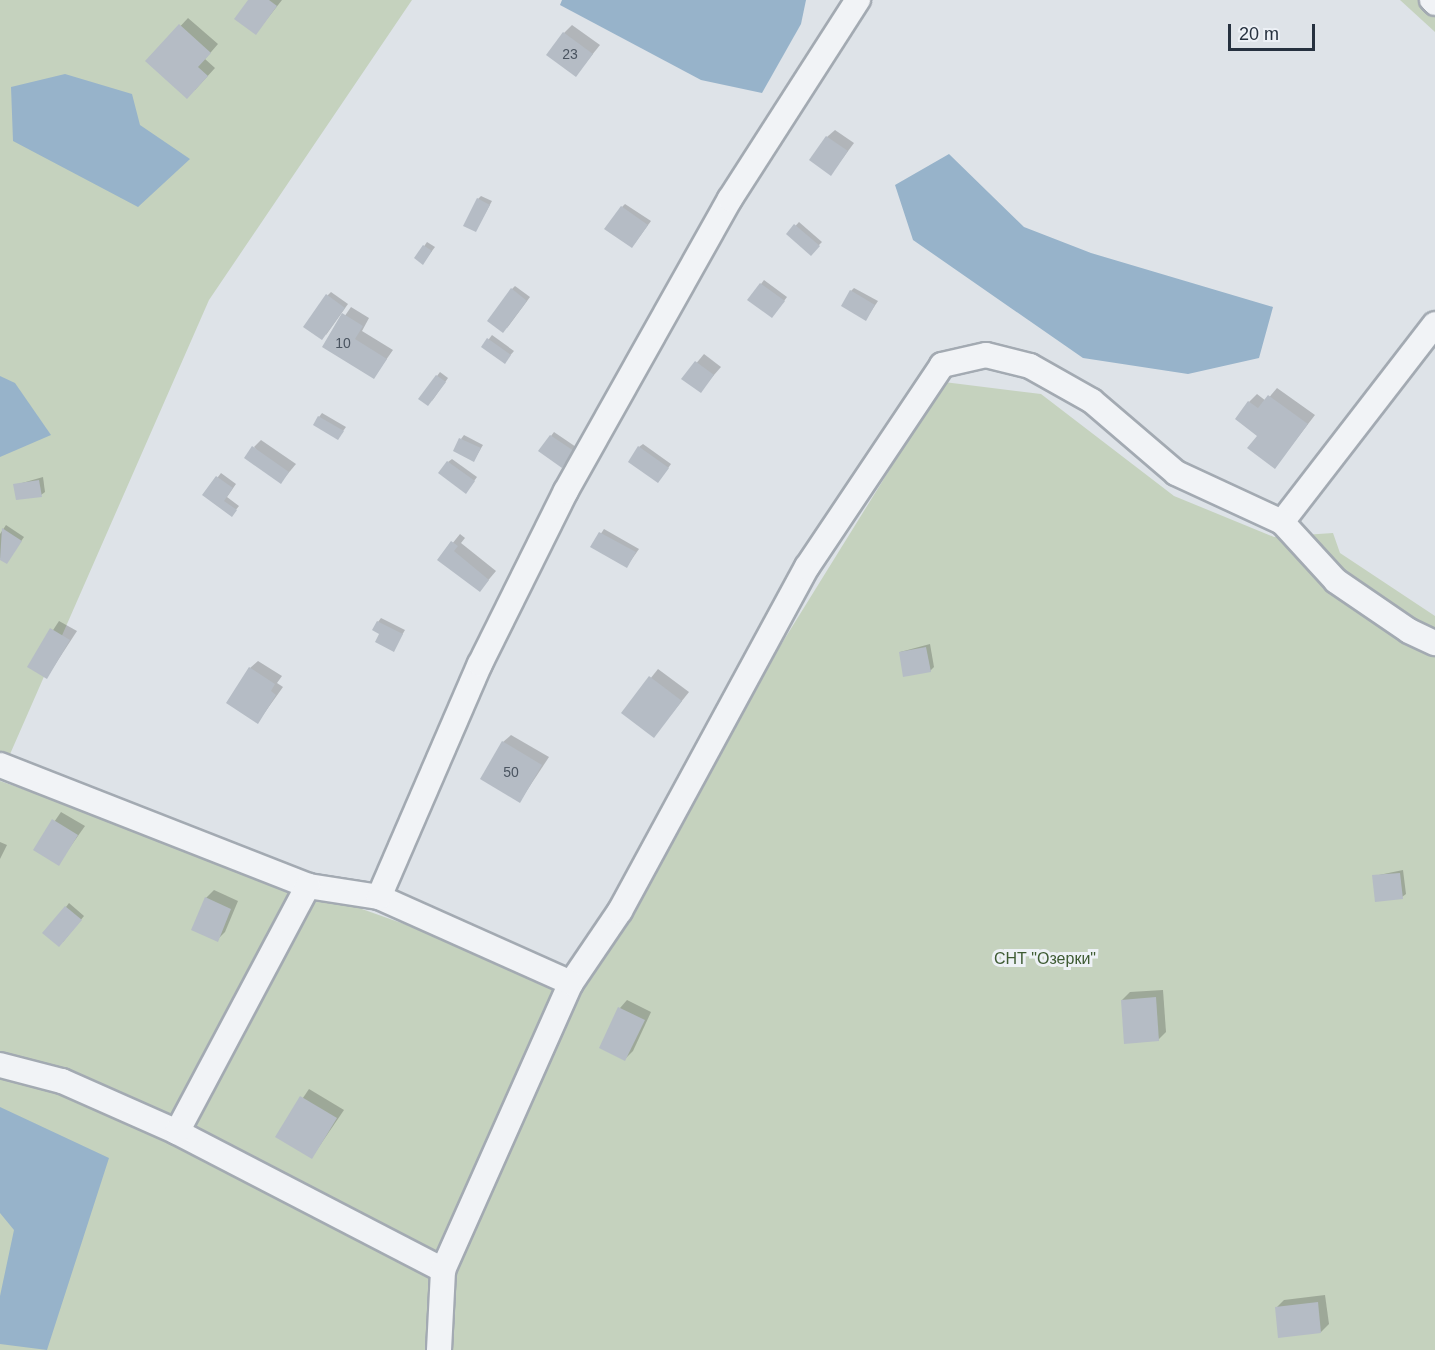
<!DOCTYPE html>
<html>
<head>
<meta charset="utf-8">
<style>
	body { margin:0 }
	#map { position:relative; width:1435px; height:1350px; overflow:hidden; background:#dee3e8; font-family:Helvetica,sans-serif }
	div>[style] { position:absolute }
	.green>* { inset:0; background:#c5d2be }
	.water>* { inset:0; background:#97b3ca }
	.shadow>* { inset:0; background:#0003 }
	.building>* { inset:0; background:#b5bcc5 }
	.roads { filter:drop-shadow(2px 0 #a3aab2) drop-shadow(-2px 0 #a3aab2) drop-shadow(0 2px #a3aab2) drop-shadow(0 -2px #a3aab2) }
	.street>* { height:24px; margin:-12px; padding:0 12px; transform-origin:12px; border-radius:12px; background:#f1f3f6 }
	span { translate:-50% -50%; white-space:nowrap; text-align:center; line-height:1.15; -webkit-text-stroke:6px #edf1f6; paint-order:stroke }
	.number-label { font-size:14px; color:#4a5460 }
	.number-label span { -webkit-text-stroke-width:0 }
	.park-label { font-size:16px; color:#3e5b33 }
	.scale { position:absolute; left:1228px; top:24px; width:87px; height:27px; box-sizing:border-box; border:3px solid #26313f; border-top:0; padding-left:8px; font-size:18px; line-height:21px; white-space:nowrap; color:#26313f; -webkit-text-stroke:4px #edf1f6; paint-order:stroke }
</style>
</head>
<body>
<div id="map">
	<div class="green">
		<div style="clip-path:polygon(0 0,412px 0,209px 300px,0 777px)"></div>
		<div style="clip-path:polygon(1400px 0,1435px 0,1435px 32px)"></div>
		<div style="clip-path:polygon(944px 382px,1041px 394px,1174px 496px,1274px 537px,1333px 533px,1340px 553px,1435px 616px,1435px 1350px,0 1350px,0 781px,571px 983px)"></div>
	</div>
	<div class="water">
		<div style="clip-path:polygon(562px 0,806px 0,801px 24px,762px 93px,701px 80px,560px 5px)"></div>
		<div style="clip-path:polygon(65px 74px,132px 94px,140px 125px,190px 159px,138px 207px,13px 141px,11px 87px)"></div>
		<div style="clip-path:polygon(949px 154px,1024px 227px,1091px 253px,1273px 307px,1259px 358px,1188px 374px,1083px 358px,913px 240px,895px 185px)"></div>
		<div style="clip-path:polygon(0 376px,15px 383px,51px 435px,0 457px)"></div>
		<div style="clip-path:polygon(0 1107px,109px 1158px,47px 1350px,0 1344px,0 1296px,14px 1230px,0 1213px)"></div>
	</div>
	<div class="shadow">
		<div style="clip-path:polygon(250px 0,282px 0,256px 33px)"></div>
		<div style="clip-path:polygon(188px 18px,218px 44px,205px 59px,215px 68px,195px 90px,148px 61px)"></div>
		<div style="clip-path:polygon(572px 25px,600px 45px,576px 75px,564px 33px)"></div>
		<div style="clip-path:polygon(835px 130px,854px 143px,831px 174px,827px 137px)"></div>
		<div style="clip-path:polygon(481px 196px,492px 201px,476px 230px,478px 199px)"></div>
		<div style="clip-path:polygon(625px 204px,651px 221px,635px 243px,622px 207px)"></div>
		<div style="clip-path:polygon(799px 222px,822px 242px,811px 253px,788px 234px)"></div>
		<div style="clip-path:polygon(427px 242px,435px 247px,423px 263px,416px 258px)"></div>
		<div style="clip-path:polygon(764px 280px,787px 297px,775px 313px,749px 300px)"></div>
		<div style="clip-path:polygon(515px 286px,530px 297px,507px 328px,512px 289px)"></div>
		<div style="clip-path:polygon(854px 288px,878px 301px,866px 319px,851px 291px)"></div>
		<div style="clip-path:polygon(331px 292px,348px 304px,326px 335px,328px 295px)"></div>
		<div style="clip-path:polygon(351px 307px,369px 318px,362px 331px,393px 350px,374px 377px,324px 346px)"></div>
		<div style="clip-path:polygon(492px 335px,514px 351px,508px 358px,483px 347px)"></div>
		<div style="clip-path:polygon(704px 354px,721px 367px,700px 391px,684px 378px)"></div>
		<div style="clip-path:polygon(440px 372px,448px 378px,432px 401px,437px 376px)"></div>
		<div style="clip-path:polygon(1277px 388px,1315px 415px,1275px 467px,1259px 435px,1249px 402px,1257px 394px,1266px 401px)"></div>
		<div style="clip-path:polygon(322px 413px,346px 427px,338px 438px,319px 417px)"></div>
		<div style="clip-path:polygon(554px 432px,576px 447px,565px 463px,551px 436px)"></div>
		<div style="clip-path:polygon(464px 435px,483px 445px,474px 460px,461px 439px)"></div>
		<div style="clip-path:polygon(261px 440px,296px 464px,281px 482px,254px 447px)"></div>
		<div style="clip-path:polygon(643px 444px,671px 464px,661px 478px,639px 447px)"></div>
		<div style="clip-path:polygon(452px 459px,477px 477px,469px 488px,448px 462px)"></div>
		<div style="clip-path:polygon(221px 473px,236px 484px,227px 497px,239px 506px,235px 511px,205px 494px)"></div>
		<div style="clip-path:polygon(43px 477px,45px 492px,41px 495px,15px 485px)"></div>
		<div style="clip-path:polygon(6px 525px,24px 537px,7px 562px,0 558px,0 534px)"></div>
		<div style="clip-path:polygon(604px 529px,639px 549px,627px 566px,592px 547px)"></div>
		<div style="clip-path:polygon(460px 534px,465px 538px,461px 543px,496px 571px,480px 590px,439px 560px)"></div>
		<div style="clip-path:polygon(381px 618px,405px 630px,393px 650px,381px 633px,378px 622px)"></div>
		<div style="clip-path:polygon(59px 621px,77px 631px,47px 677px,29px 667px)"></div>
		<div style="clip-path:polygon(930px 644px,934px 667px,930px 671px,900px 652px)"></div>
		<div style="clip-path:polygon(258px 661px,282px 676px,277px 683px,283px 687px,258px 722px,250px 668px)"></div>
		<div style="clip-path:polygon(658px 669px,689px 692px,654px 736px,623px 713px)"></div>
		<div style="clip-path:polygon(511px 735px,549px 757px,520px 801px,503px 742px)"></div>
		<div style="clip-path:polygon(61px 812px,85px 826px,58px 864px,35px 850px)"></div>
		<div style="clip-path:polygon(0 842px,7px 845px,0 859px)"></div>
		<div style="clip-path:polygon(1403px 870px,1406px 894px,1402px 897px,1374px 876px)"></div>
		<div style="clip-path:polygon(214px 890px,238px 901px,225px 932px,217px 940px,206px 898px)"></div>
		<div style="clip-path:polygon(69px 903px,84px 916px,63px 942px,66px 907px)"></div>
		<div style="clip-path:polygon(1163px 990px,1166px 1032px,1158px 1040px,1122px 1000px,1130px 992px)"></div>
		<div style="clip-path:polygon(627px 1000px,651px 1012px,633px 1051px,625px 1059px,620px 1008px)"></div>
		<div style="clip-path:polygon(309px 1089px,344px 1110px,312px 1157px,277px 1136px)"></div>
		<div style="clip-path:polygon(1325px 1295px,1329px 1324px,1321px 1332px,1276px 1308px,1284px 1300px)"></div>
	</div>
	<div class="building">
		<div style="clip-path:polygon(248px 0,269px 0,277px 6px,256px 35px,234px 19px)"></div>
		<div style="clip-path:polygon(179px 24px,211px 53px,198px 67px,208px 76px,187px 99px,145px 61px)"></div>
		<div style="clip-path:polygon(563px 32px,593px 54px,576px 77px,546px 55px)"></div>
		<div style="clip-path:polygon(826px 136px,848px 151px,831px 176px,809px 160px)"></div>
		<div style="clip-path:polygon(477px 198px,490px 205px,476px 232px,463px 226px)"></div>
		<div style="clip-path:polygon(621px 206px,648px 225px,632px 248px,604px 229px)"></div>
		<div style="clip-path:polygon(794px 224px,820px 246px,811px 256px,786px 234px)"></div>
		<div style="clip-path:polygon(423px 245px,432px 251px,423px 265px,414px 258px)"></div>
		<div style="clip-path:polygon(760px 283px,785px 301px,772px 318px,747px 300px)"></div>
		<div style="clip-path:polygon(511px 288px,527px 301px,503px 333px,487px 321px)"></div>
		<div style="clip-path:polygon(850px 290px,875px 305px,866px 321px,841px 306px)"></div>
		<div style="clip-path:polygon(326px 294px,345px 308px,322px 340px,303px 327px)"></div>
		<div style="clip-path:polygon(342px 313px,363px 326px,355px 339px,387px 359px,374px 379px,322px 347px)"></div>
		<div style="clip-path:polygon(487px 338px,511px 355px,505px 364px,481px 347px)"></div>
		<div style="clip-path:polygon(695px 361px,714px 375px,701px 393px,681px 379px)"></div>
		<div style="clip-path:polygon(436px 375px,446px 382px,428px 406px,418px 399px)"></div>
		<div style="clip-path:polygon(1268px 395px,1308px 424px,1275px 469px,1247px 448px,1257px 436px,1235px 419px,1248px 401px,1258px 408px)"></div>
		<div style="clip-path:polygon(318px 416px,344px 431px,338px 440px,313px 425px)"></div>
		<div style="clip-path:polygon(550px 435px,574px 451px,562px 468px,538px 451px)"></div>
		<div style="clip-path:polygon(459px 438px,481px 448px,474px 462px,453px 451px)"></div>
		<div style="clip-path:polygon(252px 446px,289px 472px,281px 484px,244px 458px)"></div>
		<div style="clip-path:polygon(638px 446px,669px 468px,658px 483px,628px 462px)"></div>
		<div style="clip-path:polygon(447px 461px,475px 481px,466px 494px,438px 473px)"></div>
		<div style="clip-path:polygon(216px 476px,233px 488px,224px 501px,237px 510px,232px 517px,202px 495px)"></div>
		<div style="clip-path:polygon(39px 480px,42px 497px,16px 500px,13px 484px)"></div>
		<div style="clip-path:polygon(2px 528px,22px 541px,7px 564px,0 560px)"></div>
		<div style="clip-path:polygon(599px 532px,636px 552px,627px 568px,590px 547px)"></div>
		<div style="clip-path:polygon(451px 541px,458px 546px,454px 551px,489px 580px,480px 592px,437px 560px)"></div>
		<div style="clip-path:polygon(377px 621px,403px 634px,394px 652px,375px 642px,379px 634px,372px 630px)"></div>
		<div style="clip-path:polygon(50px 628px,70px 640px,47px 679px,27px 667px)"></div>
		<div style="clip-path:polygon(926px 647px,931px 672px,903px 677px,899px 652px)"></div>
		<div style="clip-path:polygon(249px 667px,275px 684px,271px 691px,276px 695px,258px 724px,226px 703px)"></div>
		<div style="clip-path:polygon(649px 676px,682px 701px,654px 738px,621px 713px)"></div>
		<div style="clip-path:polygon(502px 741px,542px 765px,520px 803px,480px 779px)"></div>
		<div style="clip-path:polygon(52px 819px,78px 835px,59px 866px,33px 850px)"></div>
		<div style="clip-path:polygon(1400px 873px,1403px 899px,1375px 902px,1372px 875px)"></div>
		<div style="clip-path:polygon(205px 897px,231px 909px,218px 942px,191px 930px)"></div>
		<div style="clip-path:polygon(65px 906px,82px 920px,59px 947px,42px 933px)"></div>
		<div style="clip-path:polygon(1156px 997px,1159px 1041px,1124px 1044px,1121px 1000px)"></div>
		<div style="clip-path:polygon(618px 1007px,645px 1020px,625px 1061px,599px 1048px)"></div>
		<div style="clip-path:polygon(300px 1096px,337px 1118px,312px 1159px,275px 1137px)"></div>
		<div style="clip-path:polygon(1318px 1302px,1321px 1333px,1278px 1338px,1275px 1307px)"></div>
	</div>
	<div class="roads">
		<div class="street">
			<div style="left:1432px;top:0;width:4px;rotate:45deg"></div>
			<div style="left:1282px;top:522px;width:250px;rotate:-52.3deg"></div>
			<div style="left:0;top:765px;width:331px;rotate:21.4deg"></div>
			<div style="left:308px;top:886px;width:72px;rotate:8.8deg"></div>
			<div style="left:571px;top:983px;width:87px;rotate:-55.8deg"></div>
			<div style="left:620px;top:911px;width:392px;rotate:-61.5deg"></div>
			<div style="left:807px;top:567px;width:243px;rotate:-56.2deg"></div>
			<div style="left:942px;top:365px;width:45px;rotate:-12.8deg"></div>
			<div style="left:986px;top:355px;width:45px;rotate:14deg"></div>
			<div style="left:1030px;top:366px;width:71px;rotate:29.4deg"></div>
			<div style="left:1092px;top:401px;width:111px;rotate:40.6deg"></div>
			<div style="left:1176px;top:473px;width:117px;rotate:24.8deg"></div>
			<div style="left:1282px;top:522px;width:80px;rotate:47.5deg"></div>
			<div style="left:1336px;top:581px;width:88px;rotate:34.4deg"></div>
			<div style="left:1409px;top:631px;width:29px;rotate:25deg"></div>
			<div style="left:0;top:1065px;width:64px;rotate:14.5deg"></div>
			<div style="left:62px;top:1081px;width:126px;rotate:23.9deg"></div>
			<div style="left:177px;top:1132px;width:300px;rotate:27.4deg"></div>
			<div style="left:177px;top:1132px;width:279px;rotate:-62deg"></div>
			<div style="left:439px;top:1350px;width:80px;rotate:-87.1deg"></div>
			<div style="left:443px;top:1270px;width:314px;rotate:-66deg"></div>
			<div style="left:571px;top:983px;width:210px;rotate:-155.9deg"></div>
			<div style="left:379px;top:897px;width:254px;rotate:-66.6deg"></div>
			<div style="left:480px;top:664px;width:193px;rotate:-63.6deg"></div>
			<div style="left:566px;top:491px;width:335px;rotate:-60.7deg"></div>
			<div style="left:730px;top:199px;width:237px;rotate:-57.3deg"></div>
		</div>
	</div>
	<div class="number-label">
		<span style="left:570px;top:54px">23</span>
		<span style="left:343px;top:343px">10</span>
		<span style="left:511px;top:772px">50</span>
	</div>
	<div class="park-label">
		<span style="left:1045px;top:959px">СНТ "Озерки"</span>
	</div>
	<div class="scale">20 m</div>
</div>
</body>
</html>
